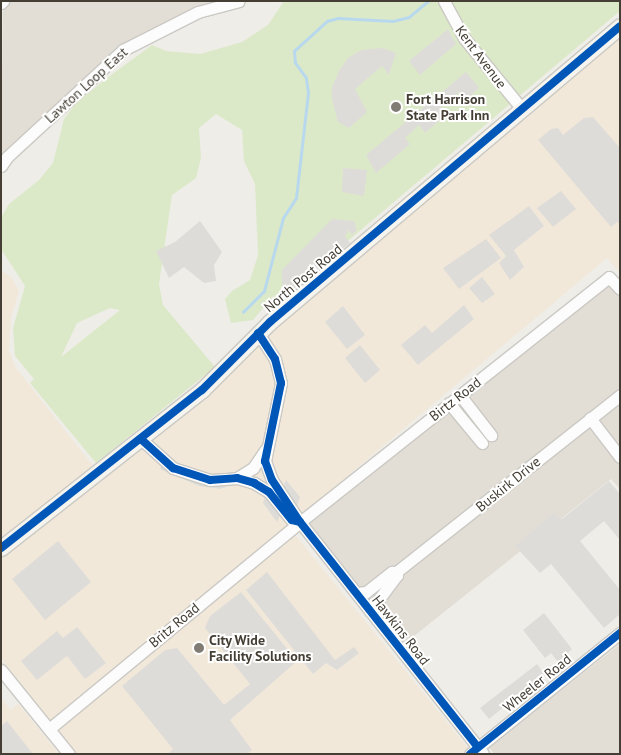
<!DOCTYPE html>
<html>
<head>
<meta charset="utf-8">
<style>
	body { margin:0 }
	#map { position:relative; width:621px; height:755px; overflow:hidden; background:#eeede8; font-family:"PT Sans",sans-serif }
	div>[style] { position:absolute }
	.residential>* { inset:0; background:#e3ded5 }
	.commercial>* { inset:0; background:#f1e8da }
	.green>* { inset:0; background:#dce9c8 }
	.parking>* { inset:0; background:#dedcd8 }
	.stream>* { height:2.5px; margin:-1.25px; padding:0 1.25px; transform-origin:1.25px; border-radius:1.25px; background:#b8d9ed }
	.roads { filter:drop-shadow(1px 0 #cbc9c4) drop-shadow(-1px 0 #cbc9c4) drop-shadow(0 1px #cbc9c4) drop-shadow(0 -1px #cbc9c4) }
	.street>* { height:11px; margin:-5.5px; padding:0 5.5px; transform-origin:5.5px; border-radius:5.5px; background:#fcfcfc }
	.secondary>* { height:15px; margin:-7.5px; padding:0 7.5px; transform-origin:7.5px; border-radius:7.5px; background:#f6f4ee }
	.cycleway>* { height:8px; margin:-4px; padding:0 4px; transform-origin:4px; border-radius:4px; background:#0057b8 }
	.dots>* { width:14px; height:14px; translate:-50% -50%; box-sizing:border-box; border:2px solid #fff; border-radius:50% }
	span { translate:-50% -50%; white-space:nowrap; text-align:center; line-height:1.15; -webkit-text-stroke:4px #fff; paint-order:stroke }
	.street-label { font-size:14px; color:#443e34 }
	.poi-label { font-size:14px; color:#443e34; font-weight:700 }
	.left { translate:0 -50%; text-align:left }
	.frame { position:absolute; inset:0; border:2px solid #443e34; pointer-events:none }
</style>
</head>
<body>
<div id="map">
	<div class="residential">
		<div style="clip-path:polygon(3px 1px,239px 1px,198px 12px,123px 50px,1px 166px)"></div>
		<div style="clip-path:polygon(608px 284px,620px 298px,620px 489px,611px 479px,404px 644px,307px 522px)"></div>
		<div style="clip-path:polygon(620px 644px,620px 754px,494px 754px,489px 747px)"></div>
	</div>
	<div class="commercial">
		<div style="clip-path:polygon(620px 38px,620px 273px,607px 258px,288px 526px,468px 748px,460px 754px,76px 754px,1px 658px,1px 270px,12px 278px,19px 291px,11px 318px,9px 351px,16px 368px,101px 476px)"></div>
		<div style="clip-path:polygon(1px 698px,11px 710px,18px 704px,21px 707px,59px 754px,1px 754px)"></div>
	</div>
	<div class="green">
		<div style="clip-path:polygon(evenodd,284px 1px,620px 1px,620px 11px,272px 305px,273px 296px,253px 320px,231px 323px,225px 299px,232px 291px,250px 280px,258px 255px,255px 184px,244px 161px,242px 130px,216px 114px,199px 128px,201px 158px,196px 178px,172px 195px,159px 284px,163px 305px,215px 367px,96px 463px,30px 383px,34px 379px,15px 356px,13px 328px,25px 286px,1px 249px,1px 218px,9px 204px,39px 180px,53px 163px,64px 119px,76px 103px,103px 81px,152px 45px,166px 51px,200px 54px,242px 42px,268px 25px,284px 1px,110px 308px,120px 310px,61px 357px,77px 323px,110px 308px)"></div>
	</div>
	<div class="parking">
		<div style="clip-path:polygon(448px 29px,456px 44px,420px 75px,409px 61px)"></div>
		<div style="clip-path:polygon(383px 48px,396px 53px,389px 75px,382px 66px,355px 89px,367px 112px,349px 128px,338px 122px,332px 99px,332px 87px,339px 71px,348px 58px,361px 50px)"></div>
		<div style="clip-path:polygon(466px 72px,479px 88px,465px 101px,459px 92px,441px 107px,446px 115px,425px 133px,419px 125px,405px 138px,410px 144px,376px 173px,366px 155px)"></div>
		<div style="clip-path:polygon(593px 117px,620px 148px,620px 224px,617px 222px,611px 227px,538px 140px,551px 129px,558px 128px,563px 135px,584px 118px)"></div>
		<div style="clip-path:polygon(343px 168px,367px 170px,364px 196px,342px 192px)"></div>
		<div style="clip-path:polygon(561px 191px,576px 209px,553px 227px,537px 208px)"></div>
		<div style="clip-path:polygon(529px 206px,544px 226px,514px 250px,524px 267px,510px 280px,499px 263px,506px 256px,489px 235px)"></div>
		<div style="clip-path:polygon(332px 219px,354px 221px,357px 230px,352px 235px,349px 230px,345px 236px,350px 243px,287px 294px,282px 283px,282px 270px)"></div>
		<div style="clip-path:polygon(200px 221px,222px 252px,214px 265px,216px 281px,204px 283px,184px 267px,169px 278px,156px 251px,175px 242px)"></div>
		<div style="clip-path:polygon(486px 239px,501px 258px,459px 289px,443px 268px)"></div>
		<div style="clip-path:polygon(482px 277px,495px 294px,482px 303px,469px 288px)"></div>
		<div style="clip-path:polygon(464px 305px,474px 319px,418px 365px,401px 345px,425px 325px,432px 333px)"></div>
		<div style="clip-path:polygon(343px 306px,365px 335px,347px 349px,325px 322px)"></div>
		<div style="clip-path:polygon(360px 345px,380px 370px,365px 383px,345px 358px)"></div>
		<div style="clip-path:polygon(165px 460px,236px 484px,220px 489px,199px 486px,160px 469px)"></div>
		<div style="clip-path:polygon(286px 480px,300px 497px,297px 506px,284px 518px,281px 513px,277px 522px,263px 503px,266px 494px,283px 487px)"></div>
		<div style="clip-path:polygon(609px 481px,620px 494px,620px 540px,604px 521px,580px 541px,620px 590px,620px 614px,604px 628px,551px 564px,540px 573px,515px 546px,553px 513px,562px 519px)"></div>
		<div style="clip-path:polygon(58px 541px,91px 582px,45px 620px,12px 579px)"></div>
		<div style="clip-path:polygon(267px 572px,335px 660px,354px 647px,359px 653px,337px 670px,326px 663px,313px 674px,246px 590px)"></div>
		<div style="clip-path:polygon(241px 592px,297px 661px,230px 720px,252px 750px,247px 754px,168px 754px,173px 749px,122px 686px,165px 650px,177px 648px,224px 705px,250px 684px,205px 628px,210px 616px)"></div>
		<div style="clip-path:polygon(544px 613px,572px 649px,558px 662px,551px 653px,545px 658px,523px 630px)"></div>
		<div style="clip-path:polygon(77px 627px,106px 663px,85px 679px,67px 656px,37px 680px,21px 661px,57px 631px,63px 638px)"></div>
		<div style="clip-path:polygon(537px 664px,544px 674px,489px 719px,480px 708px)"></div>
		<div style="clip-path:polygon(7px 721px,33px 754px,1px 754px,1px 726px)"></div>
	</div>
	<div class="stream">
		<div style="left:243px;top:312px;width:30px;rotate:-45deg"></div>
		<div style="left:264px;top:291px;width:75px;rotate:-75.4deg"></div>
		<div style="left:283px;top:218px;width:24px;rotate:-57deg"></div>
		<div style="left:296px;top:198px;width:106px;rotate:-83.5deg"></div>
		<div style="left:308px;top:93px;width:15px;rotate:-98deg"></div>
		<div style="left:306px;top:78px;width:19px;rotate:-126deg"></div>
		<div style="left:295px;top:63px;width:12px;rotate:-95deg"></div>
		<div style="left:294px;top:51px;width:45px;rotate:-42.3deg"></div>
		<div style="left:327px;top:21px;width:11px;rotate:-15deg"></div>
		<div style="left:338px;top:18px;width:55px;rotate:3.1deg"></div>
		<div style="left:393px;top:21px;width:16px;rotate:-14deg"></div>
		<div style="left:409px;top:17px;width:25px;rotate:-40deg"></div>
	</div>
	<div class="roads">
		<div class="street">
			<div style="left:444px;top:1px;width:42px;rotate:61.6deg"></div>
			<div style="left:464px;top:38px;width:93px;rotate:50.7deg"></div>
			<div style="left:1px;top:3px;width:3px;rotate:-45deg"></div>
			<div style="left:1px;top:166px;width:11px;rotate:-56deg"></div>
			<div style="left:7px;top:157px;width:158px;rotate:-42.7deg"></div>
			<div style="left:123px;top:50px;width:84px;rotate:-26.9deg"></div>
			<div style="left:198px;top:12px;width:42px;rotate:-15deg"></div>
			<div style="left:258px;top:333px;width:31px;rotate:57deg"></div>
			<div style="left:275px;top:359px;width:25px;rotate:76deg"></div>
			<div style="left:281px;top:383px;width:80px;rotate:101.6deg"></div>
			<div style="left:265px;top:461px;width:20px;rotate:70deg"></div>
			<div style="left:272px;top:480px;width:50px;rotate:56.3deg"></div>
			<div style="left:300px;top:522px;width:295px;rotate:51.7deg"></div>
			<div style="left:460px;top:395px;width:51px;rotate:52.2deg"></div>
			<div style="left:449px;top:403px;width:52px;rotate:50.5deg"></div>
			<div style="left:590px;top:418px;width:49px;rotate:52.4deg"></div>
			<div style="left:142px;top:440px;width:42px;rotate:42.1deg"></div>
			<div style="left:173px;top:468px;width:39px;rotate:18deg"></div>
			<div style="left:210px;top:480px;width:27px;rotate:-4deg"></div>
			<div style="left:237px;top:478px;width:18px;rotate:16deg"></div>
			<div style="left:254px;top:483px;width:17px;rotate:31deg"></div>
			<div style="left:269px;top:492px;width:36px;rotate:51deg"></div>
			<div style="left:292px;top:520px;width:8px;rotate:14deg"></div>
			<div style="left:237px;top:478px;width:19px;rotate:-32deg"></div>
			<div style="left:253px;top:468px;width:22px;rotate:-56deg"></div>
			<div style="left:395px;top:573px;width:287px;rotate:-38.3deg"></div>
			<div style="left:356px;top:593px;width:10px;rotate:-6deg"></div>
			<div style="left:366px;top:592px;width:33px;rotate:-38deg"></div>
			<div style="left:392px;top:572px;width:6px;rotate:31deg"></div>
			<div style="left:397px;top:575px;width:45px;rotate:126.9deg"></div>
			<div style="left:1px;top:670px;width:108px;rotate:51deg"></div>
			<div style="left:49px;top:729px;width:325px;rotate:-39.5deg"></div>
			<div style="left:300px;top:522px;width:394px;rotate:-38.4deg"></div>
			<div style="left:609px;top:277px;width:16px;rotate:47deg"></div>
			<div style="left:470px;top:754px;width:193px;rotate:-38.9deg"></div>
		</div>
		<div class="secondary">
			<div style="left:1px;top:548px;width:256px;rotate:-38.2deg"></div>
			<div style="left:202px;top:390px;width:96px;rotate:-45deg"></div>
			<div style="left:270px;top:322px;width:458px;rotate:-40.2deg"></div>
		</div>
	</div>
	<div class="cycleway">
		<div style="left:258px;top:333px;width:31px;rotate:57deg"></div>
		<div style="left:275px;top:359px;width:25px;rotate:76deg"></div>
		<div style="left:281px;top:383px;width:80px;rotate:101.6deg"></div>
		<div style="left:265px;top:461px;width:20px;rotate:70deg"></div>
		<div style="left:272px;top:480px;width:50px;rotate:56.3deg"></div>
		<div style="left:300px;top:522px;width:287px;rotate:51.7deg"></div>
		<div style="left:142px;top:440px;width:42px;rotate:42.1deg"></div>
		<div style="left:173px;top:468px;width:39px;rotate:18deg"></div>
		<div style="left:210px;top:480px;width:27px;rotate:-4deg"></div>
		<div style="left:237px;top:478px;width:18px;rotate:16deg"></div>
		<div style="left:254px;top:483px;width:17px;rotate:31deg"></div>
		<div style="left:269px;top:492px;width:36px;rotate:51deg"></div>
		<div style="left:292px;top:520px;width:8px;rotate:14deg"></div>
		<div style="left:1px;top:548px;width:256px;rotate:-38.2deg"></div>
		<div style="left:202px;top:390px;width:96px;rotate:-45deg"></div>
		<div style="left:270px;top:322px;width:458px;rotate:-40.2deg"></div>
		<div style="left:470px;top:754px;width:193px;rotate:-38.9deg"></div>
	</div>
	<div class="dots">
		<div style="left:396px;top:107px;background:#807b73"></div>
		<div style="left:199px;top:648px;background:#807b73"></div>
	</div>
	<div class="street-label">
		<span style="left:481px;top:57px;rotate:53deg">Kent Avenue</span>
		<span style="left:86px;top:85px;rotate:-42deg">Lawton Loop East</span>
		<span style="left:303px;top:278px;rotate:-40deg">North Post Road</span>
		<span style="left:455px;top:399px;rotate:-38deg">Birtz Road</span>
		<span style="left:508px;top:484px;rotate:-39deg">Buskirk Drive</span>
		<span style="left:174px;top:625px;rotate:-40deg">Britz Road</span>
		<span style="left:401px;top:630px;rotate:52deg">Hawkins Road</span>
		<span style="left:537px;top:683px;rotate:-39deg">Wheeler Road</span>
	</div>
	<div class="poi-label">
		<span class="left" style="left:406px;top:107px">Fort Harrison<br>State Park Inn</span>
		<span class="left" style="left:209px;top:648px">City Wide<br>Facility Solutions</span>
	</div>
	<div class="frame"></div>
</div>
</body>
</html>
